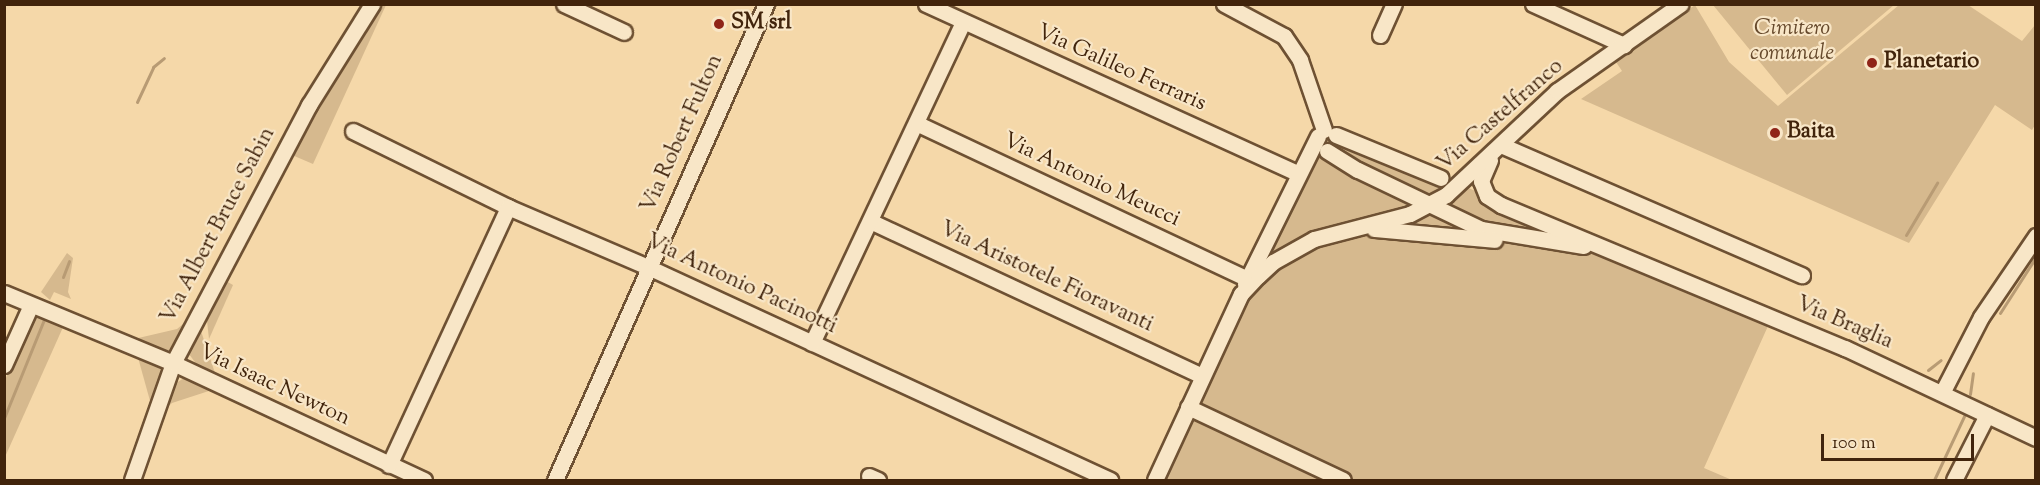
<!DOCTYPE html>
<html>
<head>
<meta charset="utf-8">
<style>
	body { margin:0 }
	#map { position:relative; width:2040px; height:485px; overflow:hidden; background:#f5d8a9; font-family:"Sorts Mill Goudy",serif }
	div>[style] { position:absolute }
	.green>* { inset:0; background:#d6b98e }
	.stream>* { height:3px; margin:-1.5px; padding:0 1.5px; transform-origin:1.5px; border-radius:1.5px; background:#b89b74 }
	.roads { filter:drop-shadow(2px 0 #6e5133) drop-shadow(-2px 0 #6e5133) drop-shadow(0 2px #6e5133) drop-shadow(0 -2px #6e5133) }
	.minor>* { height:15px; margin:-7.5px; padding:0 7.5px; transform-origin:7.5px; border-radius:7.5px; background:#f8e6c7 }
	.dots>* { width:16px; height:16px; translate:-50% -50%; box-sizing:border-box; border:3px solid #f8e6c7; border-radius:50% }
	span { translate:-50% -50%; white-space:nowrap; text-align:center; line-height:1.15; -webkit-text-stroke:4.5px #f8e6c7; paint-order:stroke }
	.poi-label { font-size:22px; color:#41240c; font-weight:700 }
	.left { translate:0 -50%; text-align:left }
	.park-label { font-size:22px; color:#66492c; font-style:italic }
	.street-label { font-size:22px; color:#41240c }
	.frame { position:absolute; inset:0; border:6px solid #41240c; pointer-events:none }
	.scale { position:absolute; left:1821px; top:434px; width:153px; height:27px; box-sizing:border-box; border:3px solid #41240c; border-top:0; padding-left:8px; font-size:18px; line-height:21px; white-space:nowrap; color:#41240c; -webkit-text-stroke:4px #f8e6c7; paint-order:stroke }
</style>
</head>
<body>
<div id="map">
	<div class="green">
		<div style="clip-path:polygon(381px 5px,386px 5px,313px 164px,292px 155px)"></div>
		<div style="clip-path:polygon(1695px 5px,1729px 62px,1778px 106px,1899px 5px,1968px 5px,2022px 41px,2035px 25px,2035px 125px,2032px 130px,1995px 105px,1909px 243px,1581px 99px,1622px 71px,1616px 62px)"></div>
		<div style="clip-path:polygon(1713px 5px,1894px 5px,1787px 95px)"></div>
		<div style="clip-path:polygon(1317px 125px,1773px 315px,1704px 468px,1732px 480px,1154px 480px)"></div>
		<div style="clip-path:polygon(67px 253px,73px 258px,68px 292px,71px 299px,54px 292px,50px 300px,41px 292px)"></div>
		<div style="clip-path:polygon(226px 281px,233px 285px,209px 339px,207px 321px)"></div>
		<div style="clip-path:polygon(34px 311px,64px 325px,5px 457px,5px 380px)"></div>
		<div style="clip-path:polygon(188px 320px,173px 349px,167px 351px,134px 339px,177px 329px)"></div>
		<div style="clip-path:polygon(201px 322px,201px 331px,215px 373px,197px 365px,189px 354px)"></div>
		<div style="clip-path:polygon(137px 354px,155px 361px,161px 370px,152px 408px)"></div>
		<div style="clip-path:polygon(184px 378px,215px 389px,172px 403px,163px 411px,173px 385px)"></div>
	</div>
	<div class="stream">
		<div style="left:137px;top:102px;width:38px;rotate:-65deg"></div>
		<div style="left:153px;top:67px;width:14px;rotate:-39deg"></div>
		<div style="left:2032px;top:231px;width:7px;rotate:-56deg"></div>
		<div style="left:1906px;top:235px;width:61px;rotate:-59.2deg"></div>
		<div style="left:63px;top:277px;width:17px;rotate:-69deg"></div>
		<div style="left:2000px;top:313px;width:67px;rotate:-57.3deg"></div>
		<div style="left:1972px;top:316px;width:13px;rotate:-51deg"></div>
		<div style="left:1928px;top:370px;width:16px;rotate:-38deg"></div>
		<div style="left:1970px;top:394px;width:21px;rotate:-82deg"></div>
		<div style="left:1949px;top:405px;width:19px;rotate:28deg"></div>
		<div style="left:4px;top:418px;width:109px;rotate:-67.9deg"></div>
		<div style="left:1934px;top:480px;width:75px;rotate:-64.8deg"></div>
	</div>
	<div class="roads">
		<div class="minor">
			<div style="left:564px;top:4px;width:66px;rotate:25deg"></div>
			<div style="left:926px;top:4px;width:408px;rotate:24.5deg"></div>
			<div style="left:1224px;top:4px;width:68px;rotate:28.1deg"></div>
			<div style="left:1284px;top:36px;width:29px;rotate:56deg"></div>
			<div style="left:1300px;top:60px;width:74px;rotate:71.1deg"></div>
			<div style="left:1533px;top:4px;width:100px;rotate:24.3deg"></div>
			<div style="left:1380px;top:35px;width:34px;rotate:-66deg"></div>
			<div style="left:916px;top:123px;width:366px;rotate:25.2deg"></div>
			<div style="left:353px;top:131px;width:173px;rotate:26.1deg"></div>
			<div style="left:508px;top:207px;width:152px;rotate:23.2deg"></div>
			<div style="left:648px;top:267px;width:509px;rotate:24.75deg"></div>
			<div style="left:1336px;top:135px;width:113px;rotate:22.3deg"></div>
			<div style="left:1501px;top:145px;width:328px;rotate:23.4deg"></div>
			<div style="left:1327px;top:151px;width:36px;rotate:32deg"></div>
			<div style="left:1358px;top:170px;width:136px;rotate:25.6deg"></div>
			<div style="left:1481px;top:229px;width:104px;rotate:9.4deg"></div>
			<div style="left:1490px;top:160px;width:23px;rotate:113deg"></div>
			<div style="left:1481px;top:181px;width:16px;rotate:68deg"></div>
			<div style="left:1487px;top:196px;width:17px;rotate:33deg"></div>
			<div style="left:1501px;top:205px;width:373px;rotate:22.6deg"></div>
			<div style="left:1845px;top:348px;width:211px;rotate:25.2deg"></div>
			<div style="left:870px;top:221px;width:366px;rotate:25deg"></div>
			<div style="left:1374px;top:229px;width:121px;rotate:5.2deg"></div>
			<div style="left:1245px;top:284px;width:165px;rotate:-63.7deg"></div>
			<div style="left:4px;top:293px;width:183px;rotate:22.5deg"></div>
			<div style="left:173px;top:363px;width:277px;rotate:25deg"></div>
			<div style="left:812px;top:343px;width:355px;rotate:-64.8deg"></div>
			<div style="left:4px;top:365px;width:66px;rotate:-65.8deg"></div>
			<div style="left:1943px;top:391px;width:83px;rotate:-62.8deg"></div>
			<div style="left:1981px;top:317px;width:98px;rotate:-55.8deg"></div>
			<div style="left:1188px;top:407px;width:171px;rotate:25.2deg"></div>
			<div style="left:389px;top:465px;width:284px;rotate:-65.2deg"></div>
			<div style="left:869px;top:476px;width:10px;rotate:24deg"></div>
			<div style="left:132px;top:480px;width:124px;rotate:-70.7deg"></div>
			<div style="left:173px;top:363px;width:292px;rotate:-62.2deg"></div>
			<div style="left:309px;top:105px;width:119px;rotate:-58deg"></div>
			<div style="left:555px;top:480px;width:521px;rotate:-66.09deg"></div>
			<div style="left:1155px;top:480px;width:205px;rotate:-65.2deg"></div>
			<div style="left:1241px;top:294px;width:25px;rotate:-47deg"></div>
			<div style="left:1258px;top:276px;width:21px;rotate:-43deg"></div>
			<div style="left:1273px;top:262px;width:47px;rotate:-29.3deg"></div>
			<div style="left:1314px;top:239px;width:99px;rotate:-14.6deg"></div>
			<div style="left:1410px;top:214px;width:41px;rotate:-27.8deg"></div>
			<div style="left:1446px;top:195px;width:152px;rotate:-43.1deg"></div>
			<div style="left:1557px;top:91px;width:151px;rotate:-35.1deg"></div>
			<div style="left:1954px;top:480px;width:73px;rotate:-63.1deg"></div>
		</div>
	</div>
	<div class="dots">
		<div style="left:719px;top:24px;background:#8f2418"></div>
		<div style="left:1872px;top:63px;background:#8f2418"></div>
		<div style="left:1775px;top:133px;background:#8f2418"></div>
	</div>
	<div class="poi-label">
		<span class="left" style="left:731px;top:24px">SM srl</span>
		<span class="left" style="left:1884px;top:63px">Planetario</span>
		<span class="left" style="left:1787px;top:133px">Baita</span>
	</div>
	<div class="park-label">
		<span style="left:1792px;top:42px">Cimitero<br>comunale</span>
	</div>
	<div class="street-label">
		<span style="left:1121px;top:69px;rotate:24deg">Via Galileo Ferraris</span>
		<span style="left:1501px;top:116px;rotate:-41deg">Via Castelfranco</span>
		<span style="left:683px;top:134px;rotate:-66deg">Via Robert Fulton</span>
		<span style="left:1091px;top:181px;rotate:25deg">Via Antonio Meucci</span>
		<span style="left:219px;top:226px;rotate:-62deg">Via Albert Bruce Sabin</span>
		<span style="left:1046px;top:278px;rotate:25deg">Via Aristotele Fioravanti</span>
		<span style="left:741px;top:285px;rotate:25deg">Via Antonio Pacinotti</span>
		<span style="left:1844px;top:324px;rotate:23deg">Via Braglia</span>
		<span style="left:274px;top:386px;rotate:25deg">Via Isaac Newton</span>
	</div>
	<div class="frame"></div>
	<div class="scale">100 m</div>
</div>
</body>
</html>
